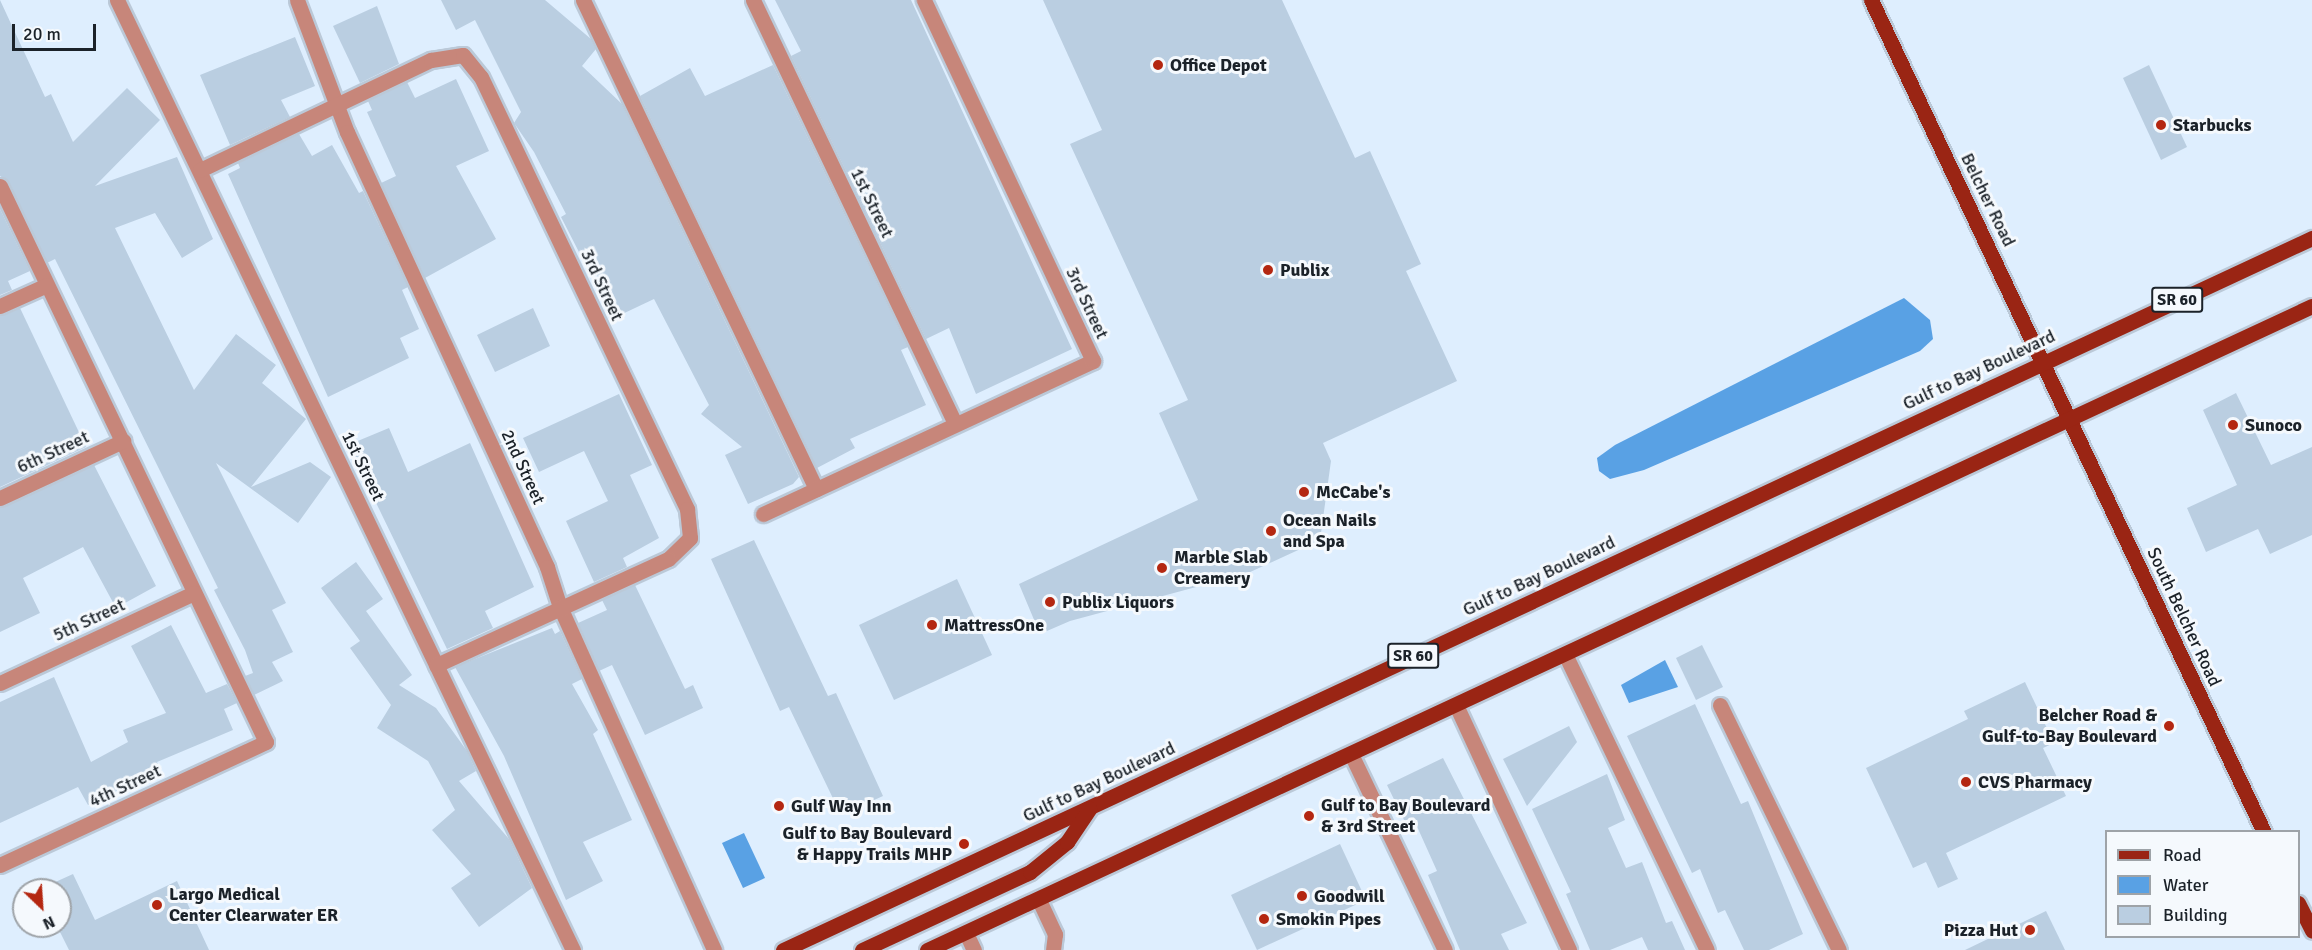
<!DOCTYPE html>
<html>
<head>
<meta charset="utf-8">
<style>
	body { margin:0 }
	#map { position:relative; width:2312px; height:950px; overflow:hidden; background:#deeefe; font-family:Signika,sans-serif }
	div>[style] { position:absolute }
	.water>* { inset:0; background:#59a1e4 }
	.building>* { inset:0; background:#bacee1 }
	.roads { filter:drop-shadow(2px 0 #bbc9d8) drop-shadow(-2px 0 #bbc9d8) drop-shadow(0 2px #bbc9d8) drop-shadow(0 -2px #bbc9d8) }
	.minor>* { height:15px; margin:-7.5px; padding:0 7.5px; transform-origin:7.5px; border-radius:7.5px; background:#c7867a }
	.major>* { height:15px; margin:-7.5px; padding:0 7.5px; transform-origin:7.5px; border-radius:7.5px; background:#9a2514 }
	.dots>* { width:16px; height:16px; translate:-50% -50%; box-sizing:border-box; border:3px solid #f5f9fd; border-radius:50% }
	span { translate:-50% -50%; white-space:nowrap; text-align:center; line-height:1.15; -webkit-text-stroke:6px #f5f9fd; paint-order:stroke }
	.shield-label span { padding:2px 4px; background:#f5f9fd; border:2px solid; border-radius:4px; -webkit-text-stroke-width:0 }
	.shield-label { font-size:16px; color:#1b2229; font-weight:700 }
	.poi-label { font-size:18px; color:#1b2229; font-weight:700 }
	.left { translate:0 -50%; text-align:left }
	.right { translate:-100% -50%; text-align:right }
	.street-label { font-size:18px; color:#1b2229 }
	.legend { position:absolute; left:2105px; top:830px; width:195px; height:108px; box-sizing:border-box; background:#f5f9fd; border:2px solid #9ea3a8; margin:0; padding:8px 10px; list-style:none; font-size:18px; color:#1b2229 }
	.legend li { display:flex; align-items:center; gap:12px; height:30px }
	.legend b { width:30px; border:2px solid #9ea3a8 }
	.north { position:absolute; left:12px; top:878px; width:60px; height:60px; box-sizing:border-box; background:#f5f9fd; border:2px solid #9ea3a8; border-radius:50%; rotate:155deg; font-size:16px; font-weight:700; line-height:24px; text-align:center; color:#1b2229 }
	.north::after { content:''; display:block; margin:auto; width:21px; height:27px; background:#b42711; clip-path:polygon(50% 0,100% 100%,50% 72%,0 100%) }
	.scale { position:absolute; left:12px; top:24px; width:84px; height:27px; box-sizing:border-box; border:3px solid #1b2229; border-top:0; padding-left:8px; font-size:18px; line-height:21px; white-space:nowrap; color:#1b2229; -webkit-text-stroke:4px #f5f9fd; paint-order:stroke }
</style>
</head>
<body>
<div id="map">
	<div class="water">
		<div style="clip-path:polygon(1904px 298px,1930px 320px,1933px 339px,1920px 351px,1644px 470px,1610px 479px,1599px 471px,1597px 458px,1615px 445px)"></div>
		<div style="clip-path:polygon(1665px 660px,1678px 687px,1629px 703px,1621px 685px)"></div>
		<div style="clip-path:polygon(744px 833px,765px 878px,743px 888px,722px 843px)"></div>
	</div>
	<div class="building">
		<div style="clip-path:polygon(0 0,45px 97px,51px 94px,73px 142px,127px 88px,160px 120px,95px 186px,177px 157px,213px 239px,182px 258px,155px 213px,115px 228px,194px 390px,236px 334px,276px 365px,262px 383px,306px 419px,251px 487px,310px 462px,331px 477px,298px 523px,216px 463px,286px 603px,272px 610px,293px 652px,272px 662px,283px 681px,254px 695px,245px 676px,253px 673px,245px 650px,214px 590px,218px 588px,55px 259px,47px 263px,9px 182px,0 176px)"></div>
		<div style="clip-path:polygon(441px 0,545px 0,591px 39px,596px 49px,582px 66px,622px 104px,799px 477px,793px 484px,748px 504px,725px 455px,742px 447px,701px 414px,709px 405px,654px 299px,616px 317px,586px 251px,580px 254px,561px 217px,566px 214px,534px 152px,514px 123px,521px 112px,475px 20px,456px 30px)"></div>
		<div style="clip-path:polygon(775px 0,911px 0,1072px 349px,976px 394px,949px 328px,926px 339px,791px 56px,801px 51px)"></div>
		<div style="clip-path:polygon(1043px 0,1282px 0,1355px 158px,1370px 151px,1421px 264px,1406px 271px,1457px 381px,1323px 443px,1331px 461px,1320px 540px,1248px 573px,1070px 621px,1040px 634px,1019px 584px,1198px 500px,1159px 413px,1188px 400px,1070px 144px,1102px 130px)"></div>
		<div style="clip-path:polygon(377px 6px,399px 64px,360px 83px,333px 26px)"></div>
		<div style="clip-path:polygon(295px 37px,315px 86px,281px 100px,290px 117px,230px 145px,200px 75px)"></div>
		<div style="clip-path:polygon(773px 65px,908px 347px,901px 350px,926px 405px,850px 439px,855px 448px,817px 468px,640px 96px,690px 68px,705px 96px)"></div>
		<div style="clip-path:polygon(2149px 65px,2187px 147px,2161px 160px,2123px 78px)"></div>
		<div style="clip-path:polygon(456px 79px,489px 151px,456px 166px,496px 239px,425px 278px,381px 183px,396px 176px,367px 112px,372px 110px,368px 101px,407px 82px,415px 98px)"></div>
		<div style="clip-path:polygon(299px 134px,312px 156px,332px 145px,359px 193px,363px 191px,408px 287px,402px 290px,419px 329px,400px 338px,409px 358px,328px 397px,228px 174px,240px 168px,238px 163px)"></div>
		<div style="clip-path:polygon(0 209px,30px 271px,8px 281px,12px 290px,0 295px)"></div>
		<div style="clip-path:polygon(20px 308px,86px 447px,0 487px,0 316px)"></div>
		<div style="clip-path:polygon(533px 308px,550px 346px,495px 372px,477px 335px)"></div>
		<div style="clip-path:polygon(2236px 393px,2271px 465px,2312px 447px,2312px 535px,2270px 554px,2258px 529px,2206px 552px,2187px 508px,2237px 485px,2203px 410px)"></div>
		<div style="clip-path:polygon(619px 394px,652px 465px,630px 475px,659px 538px,623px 558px,627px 567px,594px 582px,566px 521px,608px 501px,584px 451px,539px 472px,523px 438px)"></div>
		<div style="clip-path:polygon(389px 428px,408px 472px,470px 443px,534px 587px,485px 611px,493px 628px,447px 649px,348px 445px)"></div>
		<div style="clip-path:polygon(94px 465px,156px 586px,116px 608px,83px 547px,23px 578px,40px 613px,0 632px,0 508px)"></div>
		<div style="clip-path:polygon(754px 540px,828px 696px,836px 693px,883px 796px,841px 815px,789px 707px,780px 711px,711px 559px)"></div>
		<div style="clip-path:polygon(356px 562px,383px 599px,366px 611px,412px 675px,399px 685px,436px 708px,467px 751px,476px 771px,459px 781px,509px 839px,532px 888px,479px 927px,451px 888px,471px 874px,432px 830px,455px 810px,428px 761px,377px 728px,391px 705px,350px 648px,360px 641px,321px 588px)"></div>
		<div style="clip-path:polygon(957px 579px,992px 655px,894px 700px,859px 625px)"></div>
		<div style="clip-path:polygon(635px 585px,685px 689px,693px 685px,703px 708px,645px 735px,612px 665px,599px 671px,578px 623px,607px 610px,602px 600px)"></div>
		<div style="clip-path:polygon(171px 625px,206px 693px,227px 684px,237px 703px,224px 709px,233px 730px,157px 762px,160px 770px,88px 805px,78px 787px,0 823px,0 702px,54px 677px,91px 762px,128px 742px,123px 730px,166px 713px,131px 646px)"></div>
		<div style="clip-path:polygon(552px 628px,555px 634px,560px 631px,582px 679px,572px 684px,598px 730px,593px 734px,632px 820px,583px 842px,603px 881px,566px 900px,504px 756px,455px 667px)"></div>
		<div style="clip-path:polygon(1702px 645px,1723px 687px,1696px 700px,1676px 658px)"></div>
		<div style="clip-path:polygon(2025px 682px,2054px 743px,2043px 748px,2066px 796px,1946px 853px,1958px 879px,1938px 888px,1926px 862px,1913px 868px,1866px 768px,1968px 719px,1964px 711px)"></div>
		<div style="clip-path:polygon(1695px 704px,1741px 804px,1748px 801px,1803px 934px,1769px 950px,1744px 950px,1725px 910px,1718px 913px,1700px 869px,1692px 873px,1627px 736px)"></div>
		<div style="clip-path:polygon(1569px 726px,1577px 742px,1527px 806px,1503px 759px)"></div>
		<div style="clip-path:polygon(1443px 758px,1527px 923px,1501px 934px,1509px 950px,1460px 950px,1428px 875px,1437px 871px,1415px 822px,1407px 826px,1387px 785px)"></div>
		<div style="clip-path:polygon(1607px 774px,1625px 820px,1608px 828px,1626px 868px,1642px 862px,1666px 923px,1672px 921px,1685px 950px,1648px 950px,1642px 937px,1610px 950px,1590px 950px,1566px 894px,1571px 892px,1532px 809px)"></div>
		<div style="clip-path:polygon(1340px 844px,1366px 900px,1257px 950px,1231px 895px)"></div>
		<div style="clip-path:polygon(73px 874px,95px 920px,177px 881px,209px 950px,69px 950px,57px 926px,60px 890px,40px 889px)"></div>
		<div style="clip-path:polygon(2046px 911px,2065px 950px,1965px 950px)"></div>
	</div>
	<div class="roads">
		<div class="minor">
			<div style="left:117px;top:0;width:1054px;rotate:64.36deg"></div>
			<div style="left:297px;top:0;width:141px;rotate:69.3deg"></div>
			<div style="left:347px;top:132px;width:479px;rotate:65.3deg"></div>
			<div style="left:547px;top:567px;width:42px;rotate:72deg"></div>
			<div style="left:560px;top:607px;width:376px;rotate:65.8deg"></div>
			<div style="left:583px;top:0;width:542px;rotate:64.52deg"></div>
			<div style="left:753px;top:0;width:469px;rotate:64.5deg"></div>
			<div style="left:200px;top:170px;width:256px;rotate:-25.5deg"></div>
			<div style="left:431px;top:60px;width:32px;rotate:-9deg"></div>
			<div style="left:463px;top:55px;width:28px;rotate:51deg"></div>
			<div style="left:481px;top:77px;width:479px;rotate:64.5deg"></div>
			<div style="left:687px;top:509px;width:29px;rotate:84deg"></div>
			<div style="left:690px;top:538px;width:30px;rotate:136deg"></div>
			<div style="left:668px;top:559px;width:255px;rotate:155.4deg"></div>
			<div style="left:0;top:186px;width:616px;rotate:64.43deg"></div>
			<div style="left:266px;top:742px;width:293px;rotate:155.2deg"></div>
			<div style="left:0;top:306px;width:51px;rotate:-24.1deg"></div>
			<div style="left:0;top:498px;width:136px;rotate:-24.9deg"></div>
			<div style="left:763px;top:514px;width:364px;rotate:-24.9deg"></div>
			<div style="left:1093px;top:361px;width:399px;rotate:-115.1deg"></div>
			<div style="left:1565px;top:654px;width:328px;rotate:64.4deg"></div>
			<div style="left:0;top:683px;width:214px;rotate:-24.9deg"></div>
			<div style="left:1456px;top:705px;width:270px;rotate:65.2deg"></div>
			<div style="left:1720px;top:705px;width:272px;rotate:64.1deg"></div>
			<div style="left:1351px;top:754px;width:217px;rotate:64.4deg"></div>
			<div style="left:1039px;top:900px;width:38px;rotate:65deg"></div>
			<div style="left:1055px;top:934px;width:16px;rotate:97deg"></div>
			<div style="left:966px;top:933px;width:19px;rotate:65deg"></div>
		</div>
		<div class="major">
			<div style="left:1871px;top:0;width:920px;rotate:64.72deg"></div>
			<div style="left:2298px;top:903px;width:31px;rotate:63deg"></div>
			<div style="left:783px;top:950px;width:1687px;rotate:-24.97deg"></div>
			<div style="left:862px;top:950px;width:185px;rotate:-24.9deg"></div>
			<div style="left:1030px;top:872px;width:48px;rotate:-39deg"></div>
			<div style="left:1067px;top:842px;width:40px;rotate:-56deg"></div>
			<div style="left:927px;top:950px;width:1527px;rotate:-24.94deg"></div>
		</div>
	</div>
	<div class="dots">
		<div style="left:1158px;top:65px;background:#b42711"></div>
		<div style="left:2161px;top:125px;background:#b42711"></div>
		<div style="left:1268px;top:270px;background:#b42711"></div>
		<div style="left:2233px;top:425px;background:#b42711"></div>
		<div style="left:1304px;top:492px;background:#b42711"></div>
		<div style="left:1271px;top:531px;background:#b42711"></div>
		<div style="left:1162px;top:568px;background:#b42711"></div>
		<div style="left:1050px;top:602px;background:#b42711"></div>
		<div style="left:932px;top:625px;background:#b42711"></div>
		<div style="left:2169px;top:726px;background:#b42711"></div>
		<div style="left:1966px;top:782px;background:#b42711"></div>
		<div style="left:779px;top:806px;background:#b42711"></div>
		<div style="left:1309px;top:816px;background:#b42711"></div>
		<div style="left:964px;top:844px;background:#b42711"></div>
		<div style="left:1302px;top:896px;background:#b42711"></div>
		<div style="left:157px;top:905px;background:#b42711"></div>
		<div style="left:1264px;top:919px;background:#b42711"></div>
		<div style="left:2030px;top:930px;background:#b42711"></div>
	</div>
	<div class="shield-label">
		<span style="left:2177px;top:300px">SR 60</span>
		<span style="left:1413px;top:656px">SR 60</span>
	</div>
	<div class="poi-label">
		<span class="left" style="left:1170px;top:65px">Office Depot</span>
		<span class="left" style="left:2173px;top:125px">Starbucks</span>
		<span class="left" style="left:1280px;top:270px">Publix</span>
		<span class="left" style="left:2245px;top:425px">Sunoco</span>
		<span class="left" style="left:1316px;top:492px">McCabe's</span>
		<span class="left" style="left:1283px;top:531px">Ocean Nails<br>and Spa</span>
		<span class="left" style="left:1174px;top:568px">Marble Slab<br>Creamery</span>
		<span class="left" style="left:1062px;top:602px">Publix Liquors</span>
		<span class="left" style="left:944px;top:625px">MattressOne</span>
		<span class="right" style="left:2157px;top:726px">Belcher Road &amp;<br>Gulf-to-Bay Boulevard</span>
		<span class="left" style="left:1978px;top:782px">CVS Pharmacy</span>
		<span class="left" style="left:791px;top:806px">Gulf Way Inn</span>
		<span class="left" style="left:1321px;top:816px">Gulf to Bay Boulevard<br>&amp; 3rd Street</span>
		<span class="right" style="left:952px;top:844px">Gulf to Bay Boulevard<br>&amp; Happy Trails MHP</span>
		<span class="left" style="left:169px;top:905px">Largo Medical<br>Center Clearwater ER</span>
		<span class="left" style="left:1314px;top:896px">Goodwill</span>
		<span class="left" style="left:1276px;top:919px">Smokin Pipes</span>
		<span class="right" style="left:2018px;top:930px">Pizza Hut</span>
	</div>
	<div class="street-label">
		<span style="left:1988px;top:200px;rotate:64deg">Belcher Road</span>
		<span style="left:872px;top:203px;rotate:64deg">1st Street</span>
		<span style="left:602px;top:285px;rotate:65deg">3rd Street</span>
		<span style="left:1087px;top:303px;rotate:65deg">3rd Street</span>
		<span style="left:1979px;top:370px;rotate:-25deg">Gulf to Bay Boulevard</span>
		<span style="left:53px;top:452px;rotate:-25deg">6th Street</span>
		<span style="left:363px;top:466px;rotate:64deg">1st Street</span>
		<span style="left:523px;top:467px;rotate:65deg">2nd Street</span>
		<span style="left:1539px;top:576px;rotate:-25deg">Gulf to Bay Boulevard</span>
		<span style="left:2184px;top:617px;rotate:65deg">South Belcher Road</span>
		<span style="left:89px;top:620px;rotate:-25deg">5th Street</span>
		<span style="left:1099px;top:782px;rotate:-25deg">Gulf to Bay Boulevard</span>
		<span style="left:125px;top:786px;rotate:-25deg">4th Street</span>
	</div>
	<ul class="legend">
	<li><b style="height:8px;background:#9a2514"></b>Road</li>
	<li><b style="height:16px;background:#59a1e4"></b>Water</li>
	<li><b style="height:16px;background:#bacee1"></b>Building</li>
	</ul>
	<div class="north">N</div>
	<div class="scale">20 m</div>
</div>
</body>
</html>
